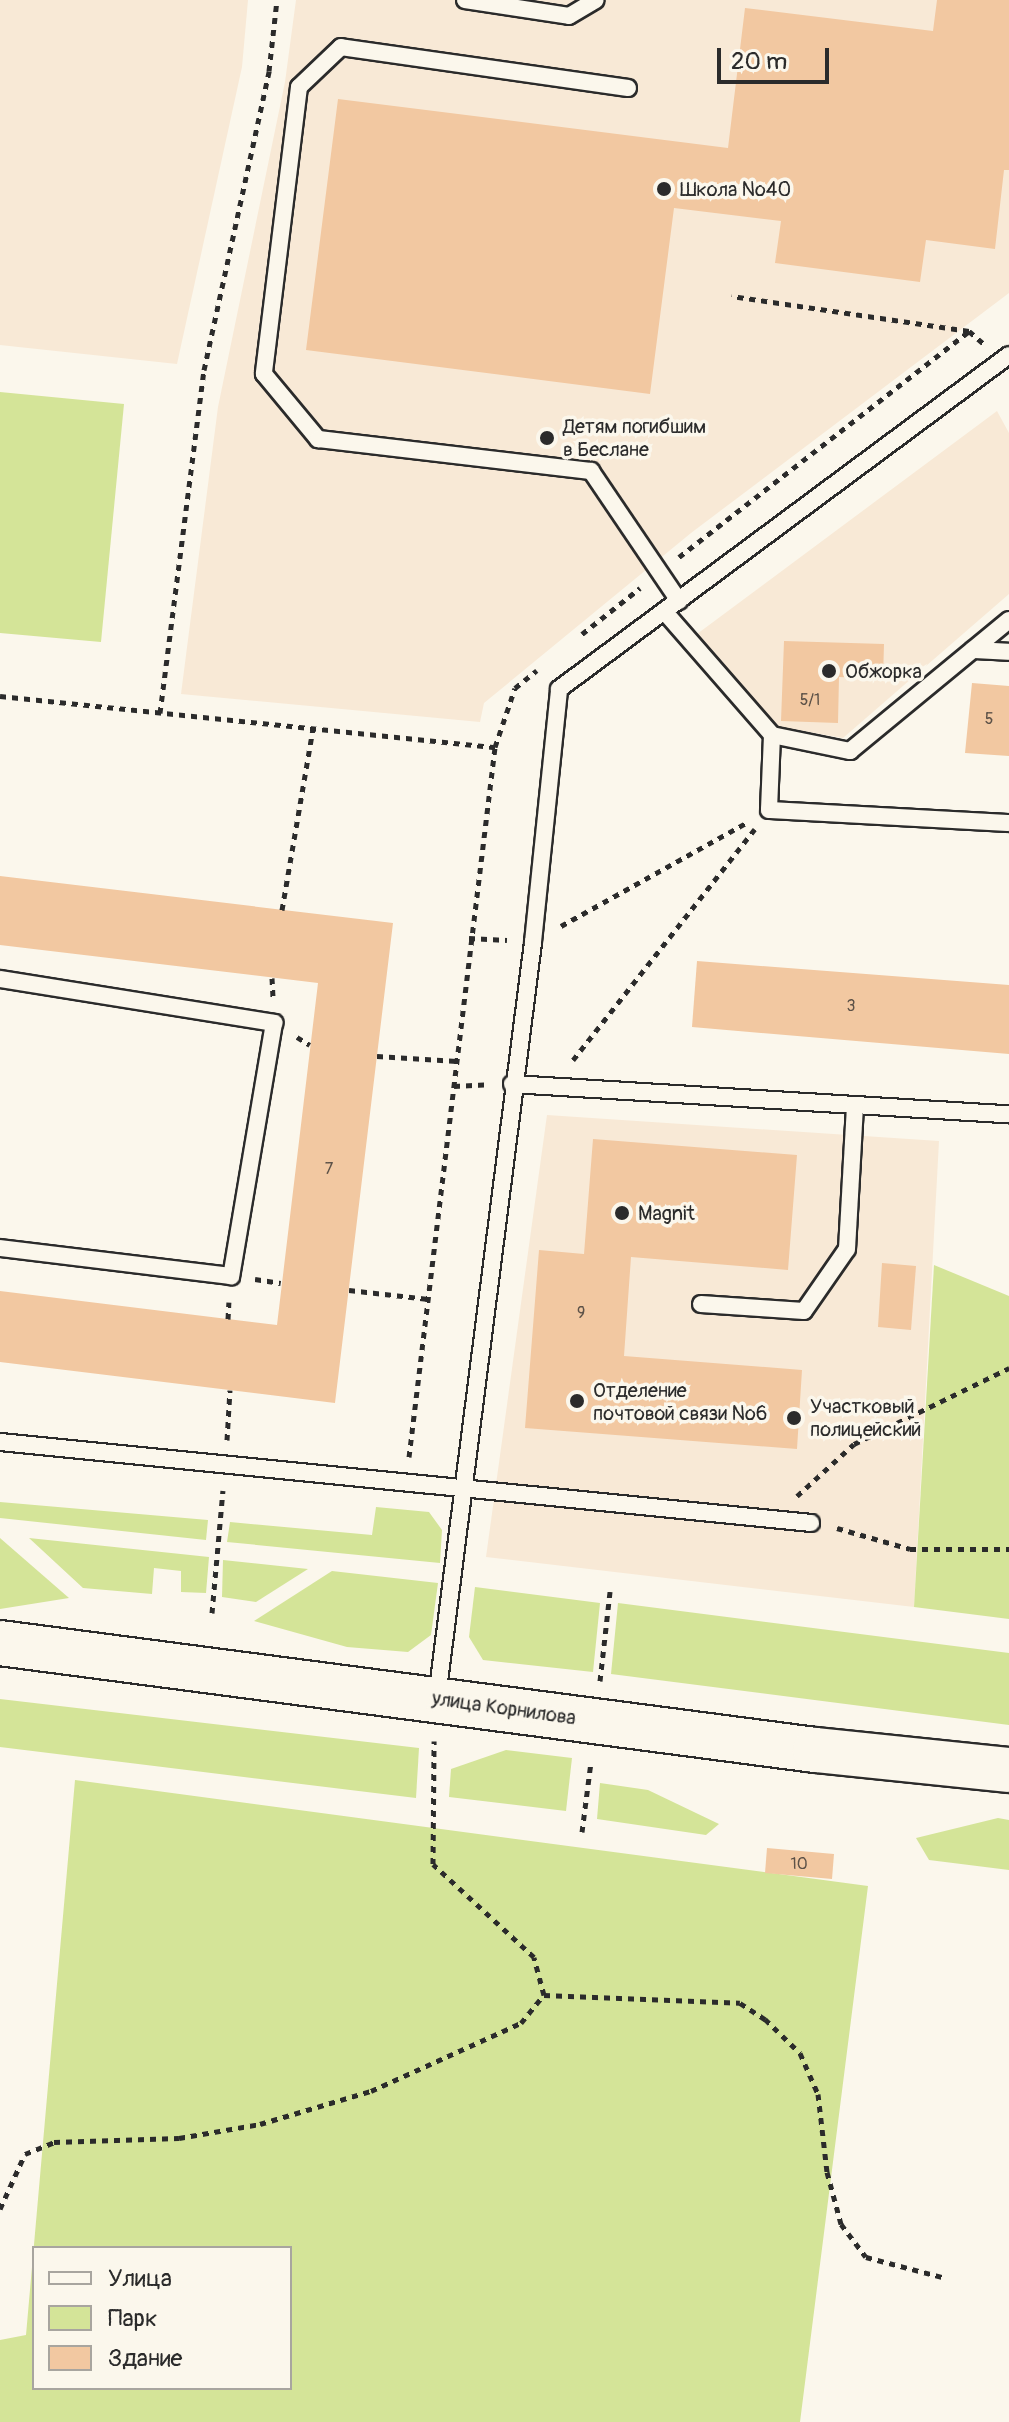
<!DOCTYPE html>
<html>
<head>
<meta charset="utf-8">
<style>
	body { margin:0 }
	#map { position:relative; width:1009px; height:2422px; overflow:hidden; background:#fbf7ec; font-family:Pangolin,sans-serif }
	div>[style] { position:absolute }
	.built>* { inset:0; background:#f8e9d6 }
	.green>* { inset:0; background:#d4e498 }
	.building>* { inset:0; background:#f2c8a1 }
	.path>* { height:5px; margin-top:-2.5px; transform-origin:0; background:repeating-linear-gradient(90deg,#2b2b2b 0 6px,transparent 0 12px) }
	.roads { filter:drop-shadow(2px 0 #2b2b2b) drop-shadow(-2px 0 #2b2b2b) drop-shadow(0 2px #2b2b2b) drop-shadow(0 -2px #2b2b2b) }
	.service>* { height:16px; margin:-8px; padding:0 8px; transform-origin:8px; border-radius:8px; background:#fbf7ec }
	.secondary>* { height:44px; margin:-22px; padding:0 22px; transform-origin:22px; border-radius:22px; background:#fbf7ec }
	.dots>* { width:22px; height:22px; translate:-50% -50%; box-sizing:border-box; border:4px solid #fbf7ec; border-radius:50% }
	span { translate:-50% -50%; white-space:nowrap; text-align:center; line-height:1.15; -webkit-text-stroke:7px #fbf7ec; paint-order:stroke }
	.number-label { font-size:16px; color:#5d5248 }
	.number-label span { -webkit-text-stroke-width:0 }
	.poi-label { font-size:20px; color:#2b2b2b }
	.left { translate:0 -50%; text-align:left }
	.street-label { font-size:20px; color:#2b2b2b }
	.legend { position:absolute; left:32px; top:2246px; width:260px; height:144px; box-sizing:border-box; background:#fbf7ec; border:2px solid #a8a59f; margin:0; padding:10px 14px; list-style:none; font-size:24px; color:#2b2b2b }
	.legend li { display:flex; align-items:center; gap:16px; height:40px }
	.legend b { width:40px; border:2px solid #a8a59f }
	.scale { position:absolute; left:717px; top:48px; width:112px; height:36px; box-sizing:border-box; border:4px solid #2b2b2b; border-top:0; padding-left:10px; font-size:24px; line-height:28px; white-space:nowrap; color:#2b2b2b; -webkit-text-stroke:6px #fbf7ec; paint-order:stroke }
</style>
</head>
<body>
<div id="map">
	<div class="built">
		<div style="clip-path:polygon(0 0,248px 0,242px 67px,177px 364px,0 345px)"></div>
		<div style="clip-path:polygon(296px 0,1009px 0,1009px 293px,691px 533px,484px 703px,480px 722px,181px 694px,218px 407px,285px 82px)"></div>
		<div style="clip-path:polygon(997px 411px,1009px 433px,1009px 594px,843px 738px,774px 726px,697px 634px)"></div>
		<div style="clip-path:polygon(547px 1115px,939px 1141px,914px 1607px,486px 1557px)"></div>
	</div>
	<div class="green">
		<div style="clip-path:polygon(0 392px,124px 404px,101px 642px,0 633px)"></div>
		<div style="clip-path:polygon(934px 1265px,1009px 1296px,1009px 1619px,914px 1607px)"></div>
		<div style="clip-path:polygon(0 1502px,208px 1520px,206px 1540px,0 1518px)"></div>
		<div style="clip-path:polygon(376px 1507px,429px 1512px,442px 1530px,440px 1563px,227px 1542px,230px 1522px,372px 1535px)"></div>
		<div style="clip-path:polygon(0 1538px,69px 1598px,0 1609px)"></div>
		<div style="clip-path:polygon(29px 1538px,209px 1557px,206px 1593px,181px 1592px,181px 1571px,154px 1568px,152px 1594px,83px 1588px)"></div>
		<div style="clip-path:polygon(223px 1560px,308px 1569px,256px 1602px,222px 1597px)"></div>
		<div style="clip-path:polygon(332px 1571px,438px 1583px,431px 1635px,408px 1652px,347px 1647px,254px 1621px)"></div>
		<div style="clip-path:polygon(475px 1587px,600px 1603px,593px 1672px,483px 1660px,469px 1637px)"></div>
		<div style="clip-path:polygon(618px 1603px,1009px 1653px,1009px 1725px,611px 1674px)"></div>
		<div style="clip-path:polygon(0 1699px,419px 1748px,416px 1798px,0 1747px)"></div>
		<div style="clip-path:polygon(506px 1750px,572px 1758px,566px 1811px,449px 1797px,451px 1769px)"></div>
		<div style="clip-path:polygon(evenodd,75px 1780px,868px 1886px,800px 2422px,0 2422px,0 2340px,26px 2335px,75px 1780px,34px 2248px,290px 2248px,290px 2388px,34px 2388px,34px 2248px)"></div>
		<div style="clip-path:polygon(600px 1783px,648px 1790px,719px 1824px,706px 1835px,597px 1819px)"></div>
		<div style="clip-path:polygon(998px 1818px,1009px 1820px,1009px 1870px,929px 1860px,916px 1838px)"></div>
	</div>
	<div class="building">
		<div style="clip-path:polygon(937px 0,1009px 0,1009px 170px,1004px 170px,995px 249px,926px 240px,920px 282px,775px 263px,781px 221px,674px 208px,650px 394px,306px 350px,338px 99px,728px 148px,745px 8px,933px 31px)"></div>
		<div style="clip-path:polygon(784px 641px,884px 644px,883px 679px,839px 677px,838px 723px,781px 721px)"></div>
		<div style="clip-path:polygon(972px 683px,1009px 686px,1009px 756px,965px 753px)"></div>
		<div style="clip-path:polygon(0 876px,393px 923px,335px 1403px,0 1362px,0 1291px,277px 1325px,318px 983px,0 945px)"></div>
		<div style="clip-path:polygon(697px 961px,1009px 985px,1009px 1054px,692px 1027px)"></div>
		<div style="clip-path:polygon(593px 1139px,797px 1155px,788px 1270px,631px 1257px,624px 1356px,802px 1370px,797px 1449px,525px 1428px,539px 1250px,584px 1254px)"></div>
		<div style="clip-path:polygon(882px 1263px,916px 1266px,911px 1330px,878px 1327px)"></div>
		<div style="clip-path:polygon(767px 1848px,834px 1854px,832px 1879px,765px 1873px)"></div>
	</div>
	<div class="path">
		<div style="left:969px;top:331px;width:20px;rotate:41deg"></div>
		<div style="left:679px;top:557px;width:368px;rotate:-37.9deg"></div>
		<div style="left:969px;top:331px;width:240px;rotate:-171.6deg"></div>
		<div style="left:582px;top:634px;width:74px;rotate:-38.4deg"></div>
		<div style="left:0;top:696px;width:498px;rotate:5.9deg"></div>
		<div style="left:160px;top:713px;width:346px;rotate:-82.7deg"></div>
		<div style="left:204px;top:370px;width:306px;rotate:-77.7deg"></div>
		<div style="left:269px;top:71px;width:71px;rotate:-83.6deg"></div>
		<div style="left:282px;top:910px;width:184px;rotate:-80.3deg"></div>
		<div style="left:561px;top:926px;width:214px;rotate:-29.1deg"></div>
		<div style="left:469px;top:938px;width:38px;rotate:3deg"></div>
		<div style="left:272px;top:978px;width:19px;rotate:87deg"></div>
		<div style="left:297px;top:1037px;width:15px;rotate:32deg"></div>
		<div style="left:377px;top:1056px;width:80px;rotate:3.6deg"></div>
		<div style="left:573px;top:1060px;width:294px;rotate:-51.8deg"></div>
		<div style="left:454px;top:1086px;width:35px;rotate:-3deg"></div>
		<div style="left:255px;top:1279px;width:26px;rotate:9deg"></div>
		<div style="left:349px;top:1290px;width:80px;rotate:6.5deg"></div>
		<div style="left:228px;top:1319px;width:17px;rotate:-87deg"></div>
		<div style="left:227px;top:1440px;width:50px;rotate:-86.6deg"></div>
		<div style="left:409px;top:1457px;width:715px;rotate:-83.09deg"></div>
		<div style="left:495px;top:747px;width:62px;rotate:-71.3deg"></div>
		<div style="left:515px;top:688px;width:28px;rotate:-39deg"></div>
		<div style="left:797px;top:1496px;width:77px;rotate:-42.4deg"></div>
		<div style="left:854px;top:1444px;width:173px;rotate:-26.1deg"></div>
		<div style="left:837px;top:1528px;width:76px;rotate:16deg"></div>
		<div style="left:910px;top:1549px;width:99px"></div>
		<div style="left:212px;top:1613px;width:123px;rotate:-84.9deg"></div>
		<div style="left:600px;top:1681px;width:90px;rotate:-83.6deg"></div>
		<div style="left:582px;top:1832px;width:71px;rotate:-82.7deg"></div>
		<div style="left:544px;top:1995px;width:196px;rotate:2.3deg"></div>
		<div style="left:740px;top:2003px;width:30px;rotate:33deg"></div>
		<div style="left:765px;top:2019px;width:49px;rotate:44.2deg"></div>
		<div style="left:800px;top:2053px;width:45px;rotate:66.3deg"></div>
		<div style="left:818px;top:2094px;width:79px;rotate:83.4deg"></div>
		<div style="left:827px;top:2172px;width:54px;rotate:74.9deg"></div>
		<div style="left:841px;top:2224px;width:41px;rotate:52.9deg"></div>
		<div style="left:866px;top:2257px;width:83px;rotate:14.7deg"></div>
		<div style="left:0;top:2209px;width:60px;rotate:-65.6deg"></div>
		<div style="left:25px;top:2154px;width:31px;rotate:-22deg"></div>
		<div style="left:54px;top:2142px;width:125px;rotate:-1.8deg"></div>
		<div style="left:179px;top:2138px;width:82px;rotate:-9.8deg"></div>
		<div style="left:260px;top:2124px;width:116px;rotate:-16.6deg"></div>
		<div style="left:371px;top:2091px;width:165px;rotate:-24.4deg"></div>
		<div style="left:521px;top:2023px;width:36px;rotate:-51deg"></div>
		<div style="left:544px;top:1995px;width:39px;rotate:-105deg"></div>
		<div style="left:534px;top:1957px;width:137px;rotate:-137.4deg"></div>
		<div style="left:433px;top:1864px;width:123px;rotate:-89.5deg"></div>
	</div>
	<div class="roads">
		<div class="service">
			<div style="left:465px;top:0;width:105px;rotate:8.7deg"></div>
			<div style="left:569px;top:16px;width:31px;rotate:-31deg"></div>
			<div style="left:628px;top:88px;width:290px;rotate:-171.9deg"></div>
			<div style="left:341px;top:47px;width:58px;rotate:136.4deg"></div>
			<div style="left:299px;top:87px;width:289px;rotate:97deg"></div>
			<div style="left:264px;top:374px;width:85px;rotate:50.3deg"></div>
			<div style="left:318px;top:439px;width:275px;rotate:6.7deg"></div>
			<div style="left:591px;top:471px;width:157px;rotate:55.9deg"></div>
			<div style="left:664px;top:611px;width:164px;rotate:48.9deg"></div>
			<div style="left:772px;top:735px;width:75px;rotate:92.3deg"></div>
			<div style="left:769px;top:810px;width:240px;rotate:3.1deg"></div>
			<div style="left:973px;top:650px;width:36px;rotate:3deg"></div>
			<div style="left:772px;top:735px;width:80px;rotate:11.6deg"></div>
			<div style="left:850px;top:751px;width:206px;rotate:-39.5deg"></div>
			<div style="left:0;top:979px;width:278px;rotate:9.1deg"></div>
			<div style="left:274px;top:1023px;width:257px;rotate:99.6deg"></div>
			<div style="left:231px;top:1276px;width:233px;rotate:-173.1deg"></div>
			<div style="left:512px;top:1084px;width:498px;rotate:3.5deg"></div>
			<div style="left:701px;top:1304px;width:103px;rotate:3.9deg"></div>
			<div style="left:804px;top:1311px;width:75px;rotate:-55.3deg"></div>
			<div style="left:847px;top:1249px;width:144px;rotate:-86.8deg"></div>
			<div style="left:0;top:1442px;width:815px;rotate:5.7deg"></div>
			<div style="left:437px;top:1697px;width:761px;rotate:-82.75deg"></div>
			<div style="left:533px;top:942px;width:254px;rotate:-84.1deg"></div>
			<div style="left:559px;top:689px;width:560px;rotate:-36.58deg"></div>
		</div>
		<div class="secondary">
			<div style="left:0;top:1643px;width:822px;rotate:7.48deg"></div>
			<div style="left:815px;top:1750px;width:195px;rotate:5.9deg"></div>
		</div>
	</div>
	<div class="dots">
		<div style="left:664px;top:189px;background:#2b2b2b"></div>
		<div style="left:547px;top:438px;background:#2b2b2b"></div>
		<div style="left:829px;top:671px;background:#2b2b2b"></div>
		<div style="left:622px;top:1213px;background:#2b2b2b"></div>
		<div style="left:577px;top:1401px;background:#2b2b2b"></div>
		<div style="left:794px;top:1418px;background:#2b2b2b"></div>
	</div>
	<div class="number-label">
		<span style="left:810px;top:700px">5/1</span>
		<span style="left:989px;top:719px">5</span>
		<span style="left:851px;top:1006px">3</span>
		<span style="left:329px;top:1169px">7</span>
		<span style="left:581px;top:1313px">9</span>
		<span style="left:799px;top:1864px">10</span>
	</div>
	<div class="poi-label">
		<span class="left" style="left:680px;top:189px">Школа №40</span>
		<span class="left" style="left:563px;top:438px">Детям погибшим<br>в Беслане</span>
		<span class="left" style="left:845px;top:671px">Обжорка</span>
		<span class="left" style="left:638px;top:1213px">Magnit</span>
		<span class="left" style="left:593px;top:1402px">Отделение<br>почтовой связи №6</span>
		<span class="left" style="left:810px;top:1418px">Участковый<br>полицейский</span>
	</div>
	<div class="street-label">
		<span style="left:504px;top:1708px;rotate:8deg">улица Корнилова</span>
	</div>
	<ul class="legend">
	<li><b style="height:10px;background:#fbf7ec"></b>Улица</li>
	<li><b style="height:22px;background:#d4e498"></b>Парк</li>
	<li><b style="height:22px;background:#f2c8a1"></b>Здание</li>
	</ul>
	<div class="scale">20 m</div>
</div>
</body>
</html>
